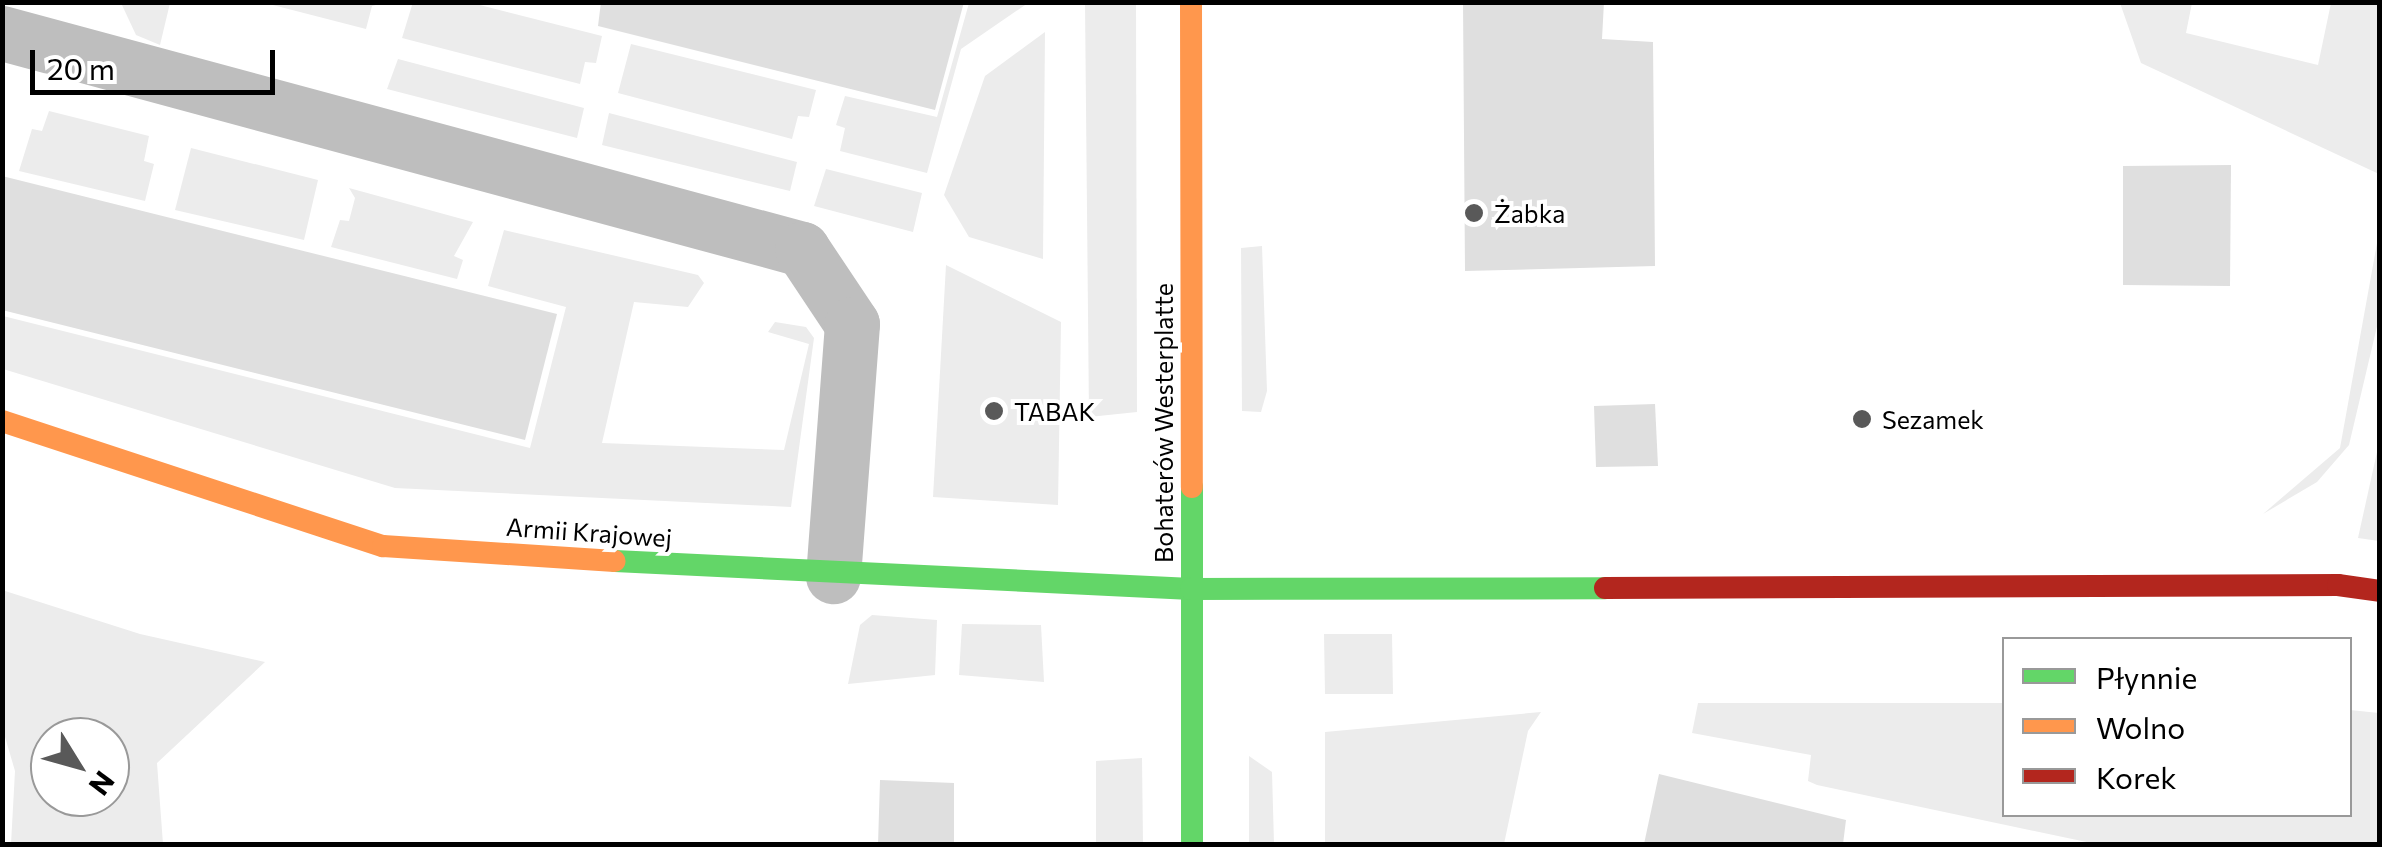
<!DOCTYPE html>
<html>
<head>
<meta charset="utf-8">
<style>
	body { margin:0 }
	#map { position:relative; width:2382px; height:847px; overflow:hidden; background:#fff; font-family:Commissioner,sans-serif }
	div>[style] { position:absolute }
	.green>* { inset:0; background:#ececec }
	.building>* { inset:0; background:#dfdfdf }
	.street>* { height:55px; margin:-27.5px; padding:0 27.5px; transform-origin:27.5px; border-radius:27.5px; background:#bebebe }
	.fast>* { height:22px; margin:-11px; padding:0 11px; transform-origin:11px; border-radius:11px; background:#63d668 }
	.slow>* { height:22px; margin:-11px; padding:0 11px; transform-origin:11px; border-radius:11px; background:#ff974d }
	.jam>* { height:22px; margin:-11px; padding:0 11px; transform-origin:11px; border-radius:11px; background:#b3261e }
	.dots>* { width:28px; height:28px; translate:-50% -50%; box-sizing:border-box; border:5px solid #fff; border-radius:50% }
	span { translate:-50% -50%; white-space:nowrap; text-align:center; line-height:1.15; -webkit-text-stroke:8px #fff; paint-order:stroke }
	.poi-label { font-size:25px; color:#000 }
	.left { translate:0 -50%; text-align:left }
	.street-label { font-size:25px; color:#000 }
	.frame { position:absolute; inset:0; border:5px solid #000; pointer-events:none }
	.legend { position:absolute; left:2002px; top:637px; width:350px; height:180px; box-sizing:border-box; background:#fff; border:2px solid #999; margin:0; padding:12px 18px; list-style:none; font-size:30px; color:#000 }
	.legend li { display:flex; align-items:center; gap:20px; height:50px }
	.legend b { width:50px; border:2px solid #999 }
	.north { position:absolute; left:30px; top:717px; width:100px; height:100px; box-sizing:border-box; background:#fff; border:2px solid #999; border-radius:50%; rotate:127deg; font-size:28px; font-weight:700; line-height:40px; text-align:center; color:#000 }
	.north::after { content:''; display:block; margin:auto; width:35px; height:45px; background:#595959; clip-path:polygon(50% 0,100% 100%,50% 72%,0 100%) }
	.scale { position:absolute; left:30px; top:50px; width:245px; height:45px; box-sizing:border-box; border:5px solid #000; border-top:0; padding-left:12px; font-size:30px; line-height:35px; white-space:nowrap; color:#000; -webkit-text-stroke:8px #fff; paint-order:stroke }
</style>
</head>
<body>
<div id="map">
	<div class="green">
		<div style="clip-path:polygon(413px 2px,472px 3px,602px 36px,596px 63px,585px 62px,580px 84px,402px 38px)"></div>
		<div style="clip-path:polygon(121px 3px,170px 3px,160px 45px,136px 35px)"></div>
		<div style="clip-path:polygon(265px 3px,383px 3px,372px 6px,366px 29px)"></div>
		<div style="clip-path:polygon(969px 3px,1028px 3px,961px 49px,927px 173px,840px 151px,845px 128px,836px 125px,845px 96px,937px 117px)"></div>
		<div style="clip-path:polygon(1085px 3px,1136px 3px,1137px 412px,1089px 417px)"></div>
		<div style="clip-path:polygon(2120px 3px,2192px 3px,2186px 33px,2318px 65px,2331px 3px,2379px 3px,2379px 174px,2141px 63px)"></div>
		<div style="clip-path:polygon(1045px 32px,1043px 259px,969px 237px,944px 195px,985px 76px)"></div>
		<div style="clip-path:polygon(631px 44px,816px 90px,809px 117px,798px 116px,792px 139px,618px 93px)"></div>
		<div style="clip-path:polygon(398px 59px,584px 108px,577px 138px,387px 89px)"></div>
		<div style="clip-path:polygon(49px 111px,149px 136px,144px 161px,154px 164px,145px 201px,19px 171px,32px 129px,42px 131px)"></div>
		<div style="clip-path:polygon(609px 113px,797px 162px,790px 191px,602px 145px)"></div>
		<div style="clip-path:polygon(191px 148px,318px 180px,304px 240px,175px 210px)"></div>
		<div style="clip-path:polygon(826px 169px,922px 193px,913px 232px,814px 206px)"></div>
		<div style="clip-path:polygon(349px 188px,473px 222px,454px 256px,463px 260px,457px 279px,331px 247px,340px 220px,349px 221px,355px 198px)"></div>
		<div style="clip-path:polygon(504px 230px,698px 275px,704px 283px,688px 307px,634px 302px,602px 443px,784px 450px,809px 344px,768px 332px,775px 322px,806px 327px,814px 338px,791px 507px,395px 488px,3px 369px,3px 316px,530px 448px,566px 307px,488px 286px)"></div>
		<div style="clip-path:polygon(2379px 232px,2379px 318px,2349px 445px,2317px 482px,2263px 514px,2340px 448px)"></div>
		<div style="clip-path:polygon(1262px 246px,1267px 391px,1261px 412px,1242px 411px,1241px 248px)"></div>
		<div style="clip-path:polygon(946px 265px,1061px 322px,1058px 505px,933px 497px)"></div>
		<div style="clip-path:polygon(2379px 443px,2379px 541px,2358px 538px)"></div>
		<div style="clip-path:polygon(evenodd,2px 590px,140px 634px,265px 662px,157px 763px,163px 844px,11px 844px,15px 771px,3px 730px,2px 590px,50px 737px,110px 737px,110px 797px,50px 797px,50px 737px)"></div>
		<div style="clip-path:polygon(872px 615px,937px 620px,935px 675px,848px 684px,860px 625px)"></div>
		<div style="clip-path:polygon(962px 624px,1041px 625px,1044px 682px,959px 675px)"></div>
		<div style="clip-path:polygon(1324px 634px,1392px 634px,1393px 694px,1325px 694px)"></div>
		<div style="clip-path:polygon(1698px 703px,2004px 703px,2004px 814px,2350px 814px,2350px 710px,2379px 713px,2379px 844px,2096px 844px,1817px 785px,1808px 781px,1811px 755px,1692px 733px)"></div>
		<div style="clip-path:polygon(1541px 712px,1528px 731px,1504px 844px,1325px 844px,1325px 732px)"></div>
		<div style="clip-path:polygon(1249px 756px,1272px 772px,1274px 844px,1249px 844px)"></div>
		<div style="clip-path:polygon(1142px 758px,1143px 844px,1096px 844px,1096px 761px)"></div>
	</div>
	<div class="building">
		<div style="clip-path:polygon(601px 2px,964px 2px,935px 110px,598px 26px)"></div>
		<div style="clip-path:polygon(1463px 2px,1604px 2px,1602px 39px,1653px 42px,1655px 266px,1465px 271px)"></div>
		<div style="clip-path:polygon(2231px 165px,2230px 286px,2123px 285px,2123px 166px)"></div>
		<div style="clip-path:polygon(2px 176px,557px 314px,525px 440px,2px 310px)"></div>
		<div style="clip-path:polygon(1655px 404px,1658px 466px,1596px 467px,1594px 406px)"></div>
		<div style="clip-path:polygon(1659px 774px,1846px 820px,1843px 844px,1644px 844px)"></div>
		<div style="clip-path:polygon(880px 780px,954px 783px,954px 844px,878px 844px)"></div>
	</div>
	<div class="street">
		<div style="left:2px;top:33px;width:829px;rotate:15.11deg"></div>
		<div style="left:802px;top:249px;width:90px;rotate:56.3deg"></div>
		<div style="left:852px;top:324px;width:253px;rotate:94.3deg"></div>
	</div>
	<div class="fast">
		<div style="left:1192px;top:487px;width:357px;rotate:90deg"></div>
		<div style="left:615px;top:561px;width:577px;rotate:2.78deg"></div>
		<div style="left:1191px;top:589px;width:414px;rotate:-0.1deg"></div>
	</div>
	<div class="slow">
		<div style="left:1191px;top:2px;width:485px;rotate:89.9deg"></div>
		<div style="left:2px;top:421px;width:401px;rotate:18.2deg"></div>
		<div style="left:383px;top:546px;width:232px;rotate:3.7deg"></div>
	</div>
	<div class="jam">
		<div style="left:1605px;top:588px;width:733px;rotate:-0.23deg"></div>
		<div style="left:2338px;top:585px;width:42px;rotate:8.1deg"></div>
	</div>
	<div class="dots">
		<div style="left:1474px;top:213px;background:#595959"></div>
		<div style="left:994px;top:411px;background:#595959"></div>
		<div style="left:1862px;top:419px;background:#595959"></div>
	</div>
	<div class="poi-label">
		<span class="left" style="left:1494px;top:213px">Żabka</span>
		<span class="left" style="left:1014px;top:411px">TABAK</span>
		<span class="left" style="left:1882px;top:419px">Sezamek</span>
	</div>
	<div class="street-label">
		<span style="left:1163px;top:423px;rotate:-90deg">Bohaterów Westerplatte</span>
		<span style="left:589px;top:532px;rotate:4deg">Armii Krajowej</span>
	</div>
	<div class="frame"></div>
	<ul class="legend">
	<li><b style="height:12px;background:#63d668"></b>Płynnie</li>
	<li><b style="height:12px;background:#ff974d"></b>Wolno</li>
	<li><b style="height:12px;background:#b3261e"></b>Korek</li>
	</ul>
	<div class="north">N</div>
	<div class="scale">20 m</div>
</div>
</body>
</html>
